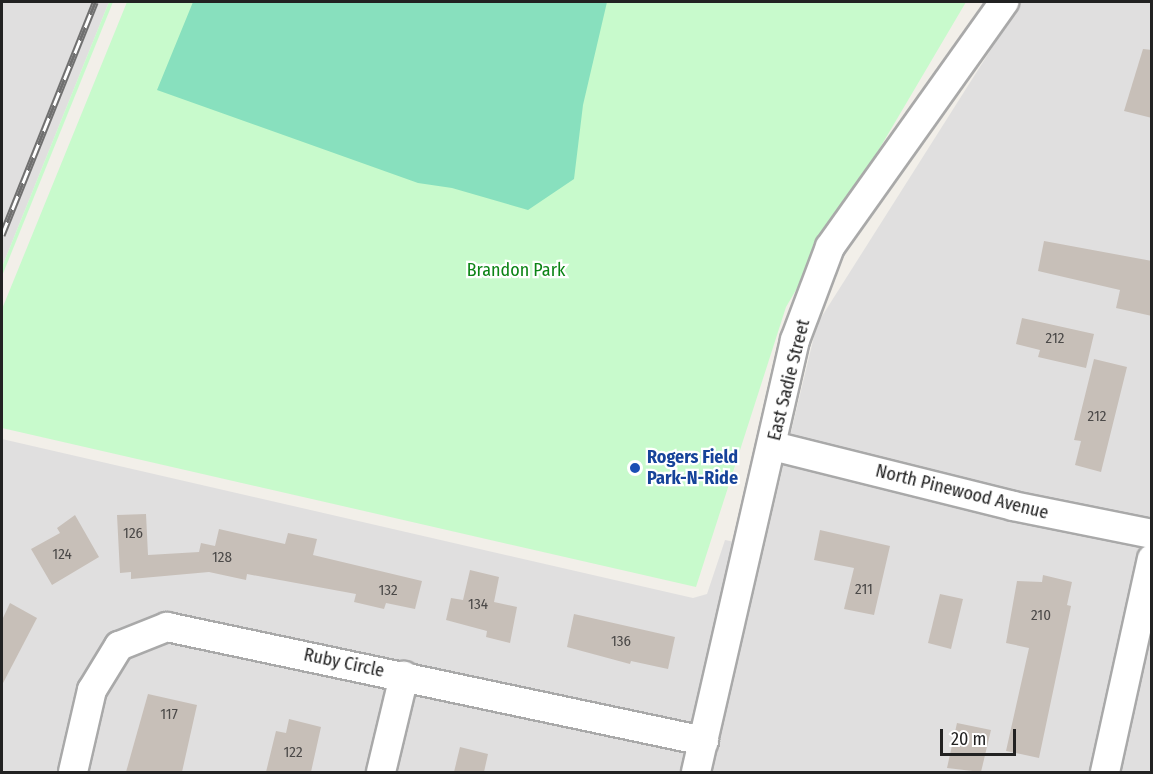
<!DOCTYPE html>
<html>
<head>
<meta charset="utf-8">
<style>
	body { margin:0 }
	#map { position:relative; width:1153px; height:774px; overflow:hidden; background:#f2efe9; font-family:"Fira Sans Condensed",sans-serif }
	div>[style] { position:absolute }
	.residential>* { inset:0; background:#e0dfdf }
	.park>* { inset:0; background:#c8facc }
	.pitch>* { inset:0; background:#88e0be }
	.building>* { inset:0; background:#c7bfb8 }
	.roads { filter:drop-shadow(2px 0 #a9a9a9) drop-shadow(-2px 0 #a9a9a9) drop-shadow(0 2px #a9a9a9) drop-shadow(0 -2px #a9a9a9) }
	.street>* { height:28px; margin:-14px; padding:0 14px; transform-origin:14px; border-radius:14px; background:#fff }
	.rail>* { height:7px; margin-top:-3.5px; transform-origin:0; background:repeating-linear-gradient(90deg,#fff 0 14px,#707070 0 28px); box-sizing:border-box; border-block:2px solid #707070 }
	.dots>* { width:16px; height:16px; translate:-50% -50%; box-sizing:border-box; border:3px solid #fff; border-radius:50% }
	span { translate:-50% -50%; white-space:nowrap; text-align:center; line-height:1.15; -webkit-text-stroke:4.5px #fff; paint-order:stroke }
	.number-label { font-size:15px; color:#4b4948 }
	.number-label span { -webkit-text-stroke-width:0 }
	.park-label { font-size:18px; color:#0c8416 }
	.street-label { font-size:18px; color:#222 }
	.transit-label { font-size:18px; color:#164399; font-weight:700 }
	.left { translate:0 -50%; text-align:left }
	.frame { position:absolute; inset:0; border:3px solid #222; pointer-events:none }
	.scale { position:absolute; left:940px; top:729px; width:76px; height:27px; box-sizing:border-box; border:3px solid #222; border-top:0; padding-left:8px; font-size:18px; line-height:21px; white-space:nowrap; color:#222; -webkit-text-stroke:4px #fff; paint-order:stroke }
</style>
</head>
<body>
<div id="map">
	<div class="residential">
		<div style="clip-path:polygon(2px 2px,109px 2px,2px 267px)"></div>
		<div style="clip-path:polygon(1021px 2px,1151px 2px,1151px 521px,1016px 493px,790px 436px,817px 324px)"></div>
		<div style="clip-path:polygon(2px 439px,693px 598px,707px 594px,725px 540px,735px 542px,692px 724px,170px 614px,106px 639px,79px 684px,58px 772px,2px 772px)"></div>
		<div style="clip-path:polygon(784px 462px,1139px 545px,1090px 772px,712px 772px)"></div>
		<div style="clip-path:polygon(1151px 629px,1151px 772px,1120px 772px)"></div>
		<div style="clip-path:polygon(169px 641px,387px 686px,366px 772px,88px 772px,106px 696px,130px 657px)"></div>
		<div style="clip-path:polygon(416px 692px,686px 750px,681px 772px,397px 772px)"></div>
	</div>
	<div class="park">
		<div style="clip-path:polygon(109px 2px,113px 2px,2px 276px,2px 267px)"></div>
		<div style="clip-path:polygon(127px 2px,966px 2px,786px 307px,696px 587px,2px 428px,2px 309px)"></div>
	</div>
	<div class="pitch">
		<div style="clip-path:polygon(193px 2px,607px 2px,583px 105px,574px 179px,528px 210px,452px 188px,418px 183px,157px 90px)"></div>
	</div>
	<div class="building">
		<div style="clip-path:polygon(1143px 49px,1152px 50px,1152px 118px,1124px 111px)"></div>
		<div style="clip-path:polygon(1044px 241px,1152px 261px,1152px 316px,1116px 308px,1120px 290px,1038px 271px)"></div>
		<div style="clip-path:polygon(1022px 318px,1094px 334px,1086px 368px,1038px 357px,1040px 350px,1016px 344px)"></div>
		<div style="clip-path:polygon(1094px 359px,1127px 367px,1101px 472px,1075px 465px,1081px 441px,1074px 440px)"></div>
		<div style="clip-path:polygon(146px 514px,148px 555px,199px 552px,201px 543px,215px 546px,219px 529px,285px 544px,288px 533px,317px 539px,313px 555px,422px 581px,415px 609px,386px 603px,384px 609px,354px 602px,356px 594px,247px 574px,246px 580px,209px 572px,131px 579px,131px 572px,120px 573px,117px 515px)"></div>
		<div style="clip-path:polygon(75px 515px,99px 557px,52px 585px,31px 549px,60px 533px,57px 528px)"></div>
		<div style="clip-path:polygon(820px 530px,890px 546px,874px 615px,844px 609px,854px 568px,814px 560px)"></div>
		<div style="clip-path:polygon(470px 570px,499px 577px,494px 602px,517px 607px,510px 643px,486px 637px,487px 631px,446px 620px,451px 598px,463px 600px)"></div>
		<div style="clip-path:polygon(1043px 575px,1072px 582px,1067px 605px,1071px 606px,1039px 758px,1006px 751px,1029px 648px,1006px 643px,1017px 581px,1042px 582px)"></div>
		<div style="clip-path:polygon(940px 594px,963px 599px,951px 649px,928px 643px)"></div>
		<div style="clip-path:polygon(10px 603px,37px 618px,2px 685px,2px 620px)"></div>
		<div style="clip-path:polygon(574px 614px,675px 637px,668px 669px,631px 661px,630px 664px,567px 647px)"></div>
		<div style="clip-path:polygon(148px 694px,197px 705px,182px 772px,126px 772px)"></div>
		<div style="clip-path:polygon(289px 719px,321px 727px,311px 772px,266px 772px,276px 731px,286px 733px)"></div>
		<div style="clip-path:polygon(957px 723px,991px 730px,981px 772px,947px 768px)"></div>
		<div style="clip-path:polygon(460px 747px,488px 754px,484px 772px,454px 772px)"></div>
	</div>
	<div class="roads">
		<div class="street">
			<div style="left:773px;top:446px;width:247px;rotate:14deg"></div>
			<div style="left:1013px;top:506px;width:142px;rotate:11.4deg"></div>
			<div style="left:73px;top:772px;width:84px;rotate:-77deg"></div>
			<div style="left:92px;top:690px;width:52px;rotate:-58.5deg"></div>
			<div style="left:119px;top:646px;width:52px;rotate:-21.6deg"></div>
			<div style="left:167px;top:627px;width:549px;rotate:11.99deg"></div>
			<div style="left:381px;top:772px;width:99px;rotate:-76.5deg"></div>
			<div style="left:696px;top:772px;width:443px;rotate:-77.1deg"></div>
			<div style="left:795px;top:340px;width:99px;rotate:-69.4deg"></div>
			<div style="left:830px;top:247px;width:301px;rotate:-54.6deg"></div>
			<div style="left:1105px;top:772px;width:218px;rotate:-77.6deg"></div>
		</div>
	</div>
	<div class="rail">
		<div style="left:2px;top:235px;width:251px;rotate:-68.2deg"></div>
	</div>
	<div class="dots">
		<div style="left:635px;top:468px;background:#1a4fb4"></div>
	</div>
	<div class="number-label">
		<span style="left:1055px;top:339px">212</span>
		<span style="left:1097px;top:417px">212</span>
		<span style="left:133px;top:534px">126</span>
		<span style="left:62px;top:555px">124</span>
		<span style="left:222px;top:558px">128</span>
		<span style="left:864px;top:590px">211</span>
		<span style="left:388px;top:591px">132</span>
		<span style="left:478px;top:605px">134</span>
		<span style="left:1041px;top:616px">210</span>
		<span style="left:621px;top:642px">136</span>
		<span style="left:169px;top:715px">117</span>
		<span style="left:293px;top:753px">122</span>
	</div>
	<div class="park-label">
		<span style="left:516px;top:270px">Brandon Park</span>
	</div>
	<div class="street-label">
		<span style="left:789px;top:380px;rotate:-76deg">East Sadie Street</span>
		<span style="left:962px;top:492px;rotate:14deg">North Pinewood Avenue</span>
		<span style="left:344px;top:663px;rotate:12deg">Ruby Circle</span>
	</div>
	<div class="transit-label">
		<span class="left" style="left:647px;top:468px">Rogers Field<br>Park-N-Ride</span>
	</div>
	<div class="frame"></div>
	<div class="scale">20 m</div>
</div>
</body>
</html>
